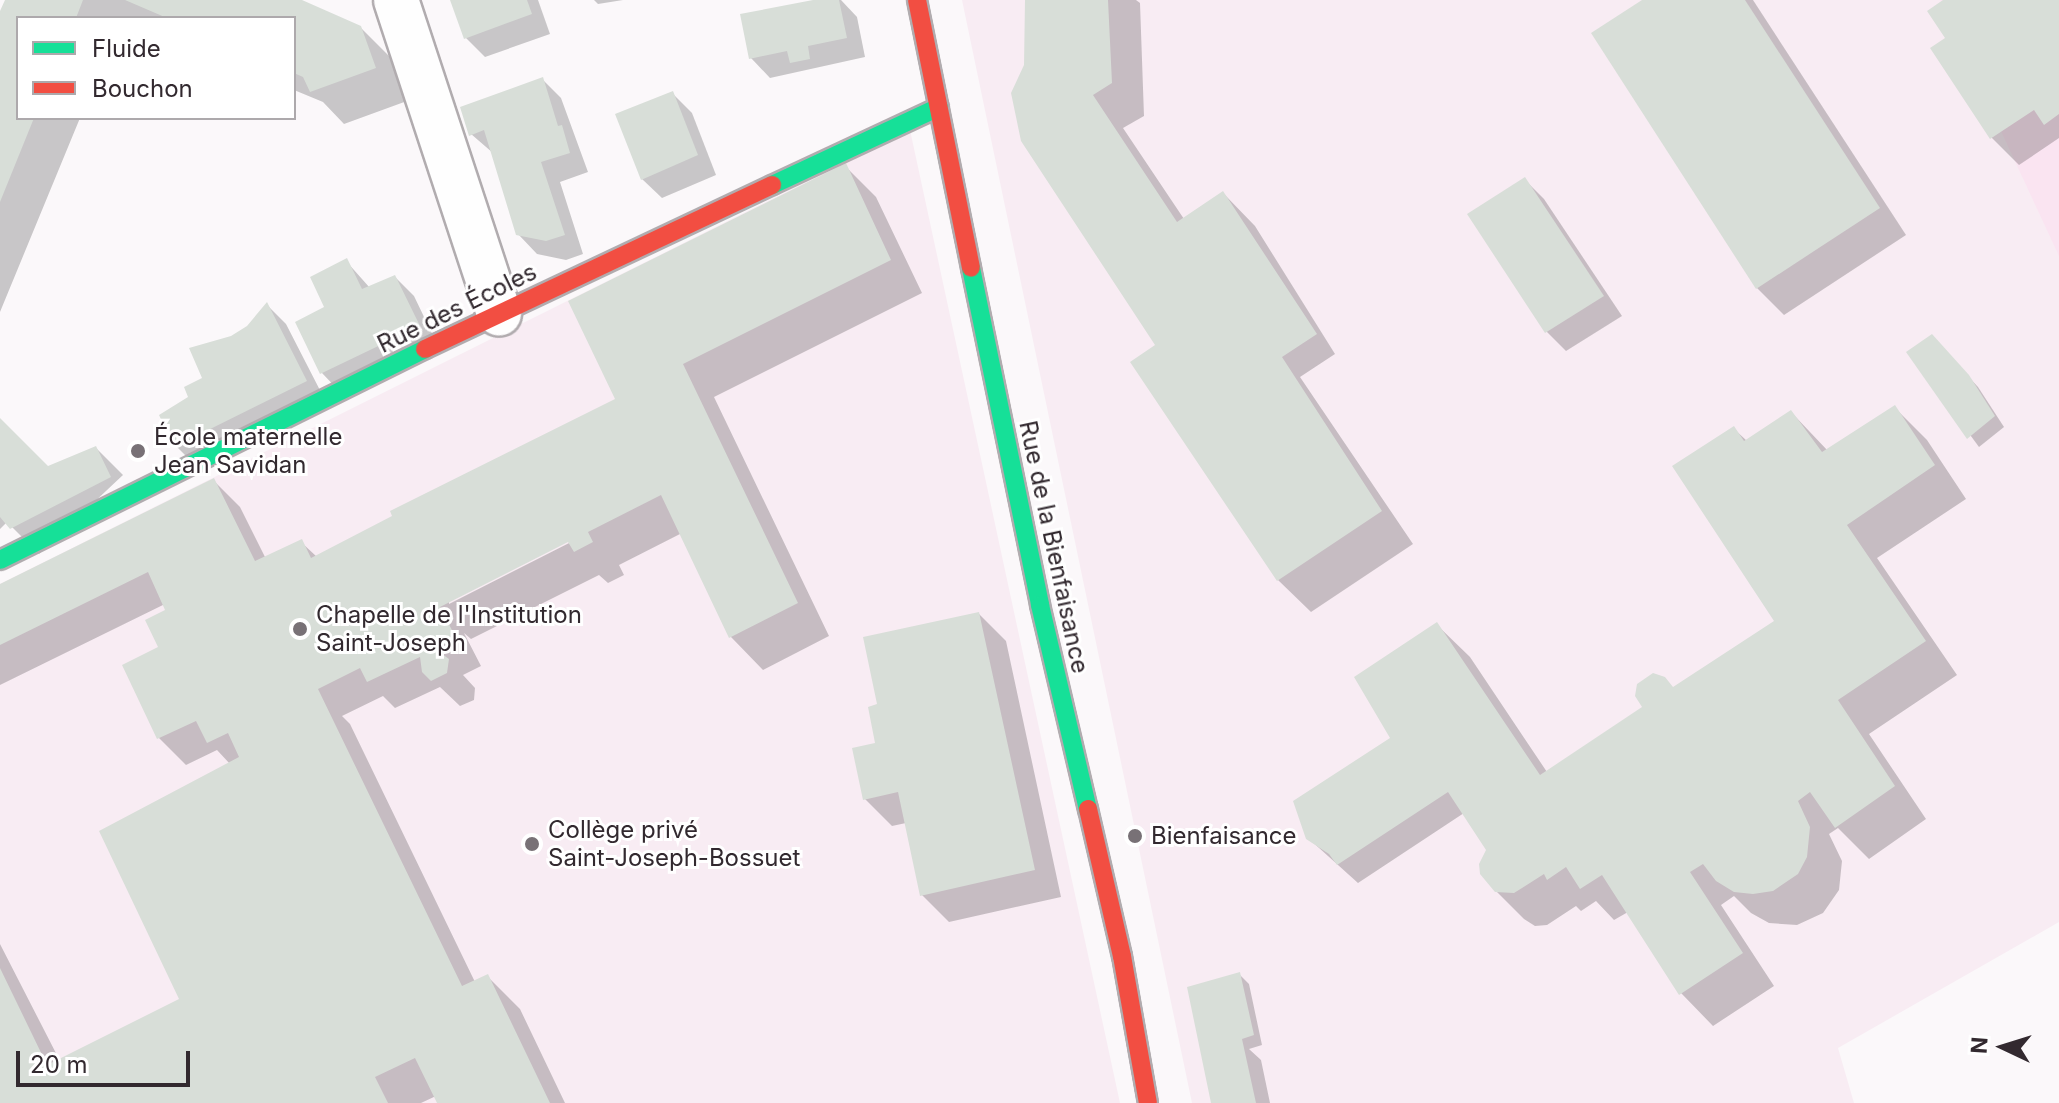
<!DOCTYPE html>
<html>
<head>
<meta charset="utf-8">
<style>
	body { margin:0 }
	#map { position:relative; width:2059px; height:1103px; overflow:hidden; background:#fbf8fa; font-family:Inter,sans-serif }
	div>[style] { position:absolute }
	.built>* { inset:0; background:#f8ecf3 }
	.green>* { inset:0; background:#fae4f1 }
	.shadow>* { inset:0; background:#0003 }
	.building>* { inset:0; background:#d8ded8 }
	.roads { filter:drop-shadow(2px 0 #b1acaf) drop-shadow(-2px 0 #b1acaf) drop-shadow(0 2px #b1acaf) drop-shadow(0 -2px #b1acaf) }
	.street>* { height:44px; margin:-22px; padding:0 22px; transform-origin:22px; border-radius:22px; background:#fefefe }
	.fast>* { height:18px; margin:-9px; padding:0 9px; transform-origin:9px; border-radius:9px; background:#16e098 }
	.jam>* { height:18px; margin:-9px; padding:0 9px; transform-origin:9px; border-radius:9px; background:#f24e42 }
	.dots>* { width:22px; height:22px; translate:-50% -50%; box-sizing:border-box; border:4px solid #fff; border-radius:50% }
	span { translate:-50% -50%; white-space:nowrap; text-align:center; line-height:1.15; -webkit-text-stroke:6px #fff; paint-order:stroke }
	.street-label { font-size:24px; color:#32292f }
	.poi-label { font-size:24px; color:#32292f }
	.left { translate:0 -50%; text-align:left }
	.legend { position:absolute; left:16px; top:16px; width:280px; height:104px; box-sizing:border-box; background:#fff; border:2px solid #ada9ac; margin:0; padding:10px 14px; list-style:none; font-size:24px; color:#32292f }
	.legend li { display:flex; align-items:center; gap:16px; height:40px }
	.legend b { width:40px; border:2px solid #ada9ac }
	.north { position:absolute; left:1963px; top:1007px; width:80px; height:80px; -webkit-text-stroke:6px #fff; paint-order:stroke; rotate:274deg; font-size:22px; font-weight:700; line-height:32px; text-align:center; color:#32292f }
	.north::after { content:''; display:block; margin:auto; width:28px; height:36px; background:#32292f; clip-path:polygon(50% 0,100% 100%,50% 72%,0 100%) }
	.scale { position:absolute; left:16px; top:1051px; width:174px; height:36px; box-sizing:border-box; border:4px solid #32292f; border-top:0; padding-left:10px; font-size:24px; line-height:28px; white-space:nowrap; color:#32292f; -webkit-text-stroke:6px #fff; paint-order:stroke }
</style>
</head>
<body>
<div id="map">
	<div class="built">
		<div style="clip-path:polygon(962px 0,2059px 0,2059px 922px,1838px 1048px,1854px 1103px,1192px 1103px)"></div>
		<div style="clip-path:polygon(910px 130px,1120px 1103px,0 1103px,0 584px)"></div>
	</div>
	<div class="green">
		<div style="clip-path:polygon(1940px 0,2059px 0,2059px 256px)"></div>
	</div>
	<div class="shadow">
		<div style="clip-path:polygon(7px 0,297px 0,360px 27px,393px 60px,407px 101px,344px 124px,323px 102px,294px 90px,294px 18px,18px 18px,18px 118px,80px 118px,0 312px,0 17px)"></div>
		<div style="clip-path:polygon(453px 0,538px 0,550px 34px,485px 57px,466px 38px)"></div>
		<div style="clip-path:polygon(594px 0,623px 0,598px 4px)"></div>
		<div style="clip-path:polygon(824px 0,841px 0,857px 17px,865px 57px,770px 78px,751px 58px)"></div>
		<div style="clip-path:polygon(1028px 0,1136px 0,1140px 3px,1144px 116px,1123px 128px,1184px 219px,1223px 193px,1255px 226px,1335px 354px,1300px 377px,1413px 544px,1311px 612px,1278px 580px,1158px 346px,1026px 66px)"></div>
		<div style="clip-path:polygon(1646px 0,1753px 0,1906px 235px,1784px 315px,1757px 288px)"></div>
		<div style="clip-path:polygon(1947px 0,2059px 0,2059px 138px,2019px 165px,1992px 138px,1932px 48px,1948px 38px)"></div>
		<div style="clip-path:polygon(542px 79px,561px 98px,588px 172px,560px 182px,583px 254px,566px 260px,537px 254px,518px 234px,493px 153px,471px 134px)"></div>
		<div style="clip-path:polygon(673px 94px,692px 113px,716px 175px,662px 198px,642px 179px)"></div>
		<div style="clip-path:polygon(evenodd,844px 165px,876px 197px,922px 293px,714px 397px,829px 636px,763px 670px,731px 637px,682px 533px,619px 565px,624px 575px,608px 583px,599px 575px,471px 639px,464px 633px,481px 666px,463px 675px,475px 688px,474px 700px,460px 706px,440px 687px,395px 708px,383px 696px,342px 716px,350px 724px,475px 982px,487px 976px,520px 1009px,565px 1103px,439px 1103px,436px 1096px,421px 1103px,0 1103px,0 944px,60px 1061px,183px 999px,230px 764px,217px 750px,186px 765px,159px 738px,161px 648px,168px 611px,165px 604px,0 685px,0 587px,213px 480px,240px 507px,266px 559px,301px 542px,317px 557px,618px 400px,844px 165px,576px 536px,577px 539px,449px 604px,449px 599px,576px 536px)"></div>
		<div style="clip-path:polygon(1525px 180px,1544px 199px,1622px 316px,1566px 351px,1547px 332px,1470px 214px)"></div>
		<div style="clip-path:polygon(346px 261px,370px 288px,395px 277px,414px 296px,438px 346px,341px 393px,322px 373px,297px 323px,326px 308px)"></div>
		<div style="clip-path:polygon(267px 305px,286px 324px,325px 400px,195px 465px,176px 446px,191px 398px,232px 338px,248px 327px)"></div>
		<div style="clip-path:polygon(1941px 347px,1978px 387px,2004px 427px,1979px 447px,1909px 352px)"></div>
		<div style="clip-path:polygon(1895px 408px,1927px 440px,1966px 499px,1877px 558px,1957px 675px,1869px 734px,1926px 819px,1869px 859px,1838px 828px,1829px 834px,1842px 861px,1839px 890px,1823px 913px,1797px 925px,1769px 923px,1751px 913px,1734px 896px,1721px 905px,1774px 986px,1713px 1026px,1681px 993px,1628px 912px,1614px 920px,1596px 901px,1581px 911px,1576px 906px,1547px 925px,1535px 926px,1524px 919px,1491px 886px,1488px 849px,1464px 813px,1358px 883px,1308px 838px,1394px 739px,1437px 625px,1470px 657px,1547px 772px,1776px 622px,1733px 428px,1747px 441px,1791px 412px,1828px 451px)"></div>
		<div style="clip-path:polygon(0 421px,47px 469px,96px 448px,123px 475px,39px 554px,7px 522px,0 529px)"></div>
		<div style="clip-path:polygon(979px 614px,1006px 641px,1061px 897px,949px 922px,922px 895px,906px 823px,892px 826px,865px 799px,877px 745px,879px 705px)"></div>
		<div style="clip-path:polygon(1239px 974px,1249px 984px,1262px 1045px,1249px 1049px,1261px 1060px,1270px 1103px,1213px 1103px)"></div>
	</div>
	<div class="building">
		<div style="clip-path:polygon(5px 0,83px 0,76px 18px,18px 18px,18px 118px,34px 118px,0 202px,0 11px)"></div>
		<div style="clip-path:polygon(125px 0,302px 0,361px 26px,376px 68px,310px 92px,303px 77px,294px 73px,294px 18px,167px 18px)"></div>
		<div style="clip-path:polygon(450px 0,527px 0,532px 14px,464px 39px)"></div>
		<div style="clip-path:polygon(813px 0,839px 0,847px 38px,808px 46px,810px 59px,790px 63px,787px 51px,749px 59px,740px 14px)"></div>
		<div style="clip-path:polygon(1025px 0,1108px 0,1112px 83px,1093px 95px,1177px 222px,1223px 191px,1317px 334px,1282px 357px,1382px 511px,1277px 581px,1130px 362px,1155px 345px,1021px 141px,1011px 93px,1024px 65px)"></div>
		<div style="clip-path:polygon(1642px 0,1745px 0,1880px 208px,1756px 289px,1591px 33px)"></div>
		<div style="clip-path:polygon(1943px 0,2059px 0,2059px 114px,2044px 125px,2034px 110px,1990px 139px,1930px 48px,1945px 38px,1927px 11px)"></div>
		<div style="clip-path:polygon(543px 77px,558px 126px,562px 125px,570px 153px,541px 162px,565px 235px,546px 241px,516px 235px,484px 130px,469px 136px,460px 107px)"></div>
		<div style="clip-path:polygon(673px 91px,698px 155px,641px 180px,615px 114px)"></div>
		<div style="clip-path:polygon(846px 163px,891px 260px,683px 364px,798px 603px,729px 638px,661px 495px,588px 532px,593px 542px,574px 552px,568px 542px,440px 607px,456px 638px,435px 649px,449px 659px,447px 673px,431px 681px,422px 672px,420px 657px,367px 682px,360px 668px,318px 689px,462px 986px,488px 974px,550px 1103px,437px 1103px,415px 1058px,375px 1077px,388px 1103px,0 1103px,0 968px,47px 1065px,179px 999px,99px 831px,239px 757px,228px 733px,207px 743px,196px 721px,157px 739px,122px 665px,158px 647px,145px 620px,165px 610px,148px 572px,0 645px,0 584px,214px 478px,255px 561px,302px 539px,311px 558px,392px 516px,390px 511px,615px 399px,568px 301px)"></div>
		<div style="clip-path:polygon(1525px 177px,1604px 296px,1545px 333px,1467px 214px)"></div>
		<div style="clip-path:polygon(347px 258px,362px 289px,395px 275px,420px 326px,320px 374px,295px 322px,324px 307px,310px 277px)"></div>
		<div style="clip-path:polygon(267px 302px,307px 381px,174px 447px,159px 415px,188px 397px,184px 387px,202px 378px,189px 348px,231px 336px,247px 326px)"></div>
		<div style="clip-path:polygon(1932px 334px,1969px 375px,1995px 416px,1967px 439px,1906px 352px)"></div>
		<div style="clip-path:polygon(1895px 405px,1935px 465px,1847px 525px,1926px 641px,1838px 700px,1895px 786px,1835px 828px,1810px 792px,1798px 801px,1810px 827px,1807px 857px,1798px 874px,1773px 891px,1753px 894px,1734px 892px,1716px 881px,1703px 864px,1690px 872px,1743px 953px,1679px 995px,1602px 875px,1580px 889px,1566px 867px,1547px 880px,1544px 874px,1514px 893px,1495px 892px,1480px 874px,1479px 864px,1486px 850px,1448px 792px,1337px 865px,1329px 854px,1306px 839px,1293px 801px,1390px 738px,1354px 677px,1437px 622px,1540px 775px,1642px 707px,1635px 696px,1637px 684px,1653px 673px,1665px 677px,1673px 687px,1774px 621px,1672px 466px,1734px 426px,1744px 441px,1791px 410px,1822px 452px)"></div>
		<div style="clip-path:polygon(0 418px,48px 466px,96px 446px,111px 477px,10px 529px,0 517px)"></div>
		<div style="clip-path:polygon(979px 612px,1035px 870px,920px 896px,898px 792px,863px 800px,852px 748px,875px 743px,868px 707px,877px 704px,863px 637px)"></div>
		<div style="clip-path:polygon(1240px 972px,1254px 1035px,1242px 1039px,1256px 1103px,1211px 1103px,1187px 987px)"></div>
	</div>
	<div class="roads">
		<div class="street">
			<div style="left:396px;top:0;width:330px;rotate:71.8deg"></div>
		</div>
		<div class="fast">
			<div style="left:772px;top:185px;width:184px;rotate:-25deg"></div>
			<div style="left:971px;top:268px;width:344px;rotate:78.4deg"></div>
			<div style="left:1040px;top:605px;width:210px;rotate:76.8deg"></div>
			<div style="left:0;top:560px;width:474px;rotate:-26.4deg"></div>
		</div>
		<div class="jam">
			<div style="left:917px;top:0;width:273px;rotate:78.6deg"></div>
			<div style="left:425px;top:349px;width:384px;rotate:-25.3deg"></div>
			<div style="left:1088px;top:809px;width:151px;rotate:77deg"></div>
			<div style="left:1122px;top:956px;width:149px;rotate:80deg"></div>
		</div>
	</div>
	<div class="dots">
		<div style="left:138px;top:451px;background:#787176"></div>
		<div style="left:300px;top:629px;background:#787176"></div>
		<div style="left:1135px;top:836px;background:#787176"></div>
		<div style="left:532px;top:844px;background:#787176"></div>
	</div>
	<div class="street-label">
		<span style="left:457px;top:308px;rotate:-26deg">Rue des Écoles</span>
		<span style="left:1054px;top:547px;rotate:78deg">Rue de la Bienfaisance</span>
	</div>
	<div class="poi-label">
		<span class="left" style="left:154px;top:451px">École maternelle<br>Jean Savidan</span>
		<span class="left" style="left:316px;top:629px">Chapelle de l'Institution<br>Saint-Joseph</span>
		<span class="left" style="left:548px;top:844px">Collège privé<br>Saint-Joseph-Bossuet</span>
		<span class="left" style="left:1151px;top:836px">Bienfaisance</span>
	</div>
	<ul class="legend">
	<li><b style="height:10px;background:#16e098"></b>Fluide</li>
	<li><b style="height:10px;background:#f24e42"></b>Bouchon</li>
	</ul>
	<div class="north">N</div>
	<div class="scale">20 m</div>
</div>
</body>
</html>
